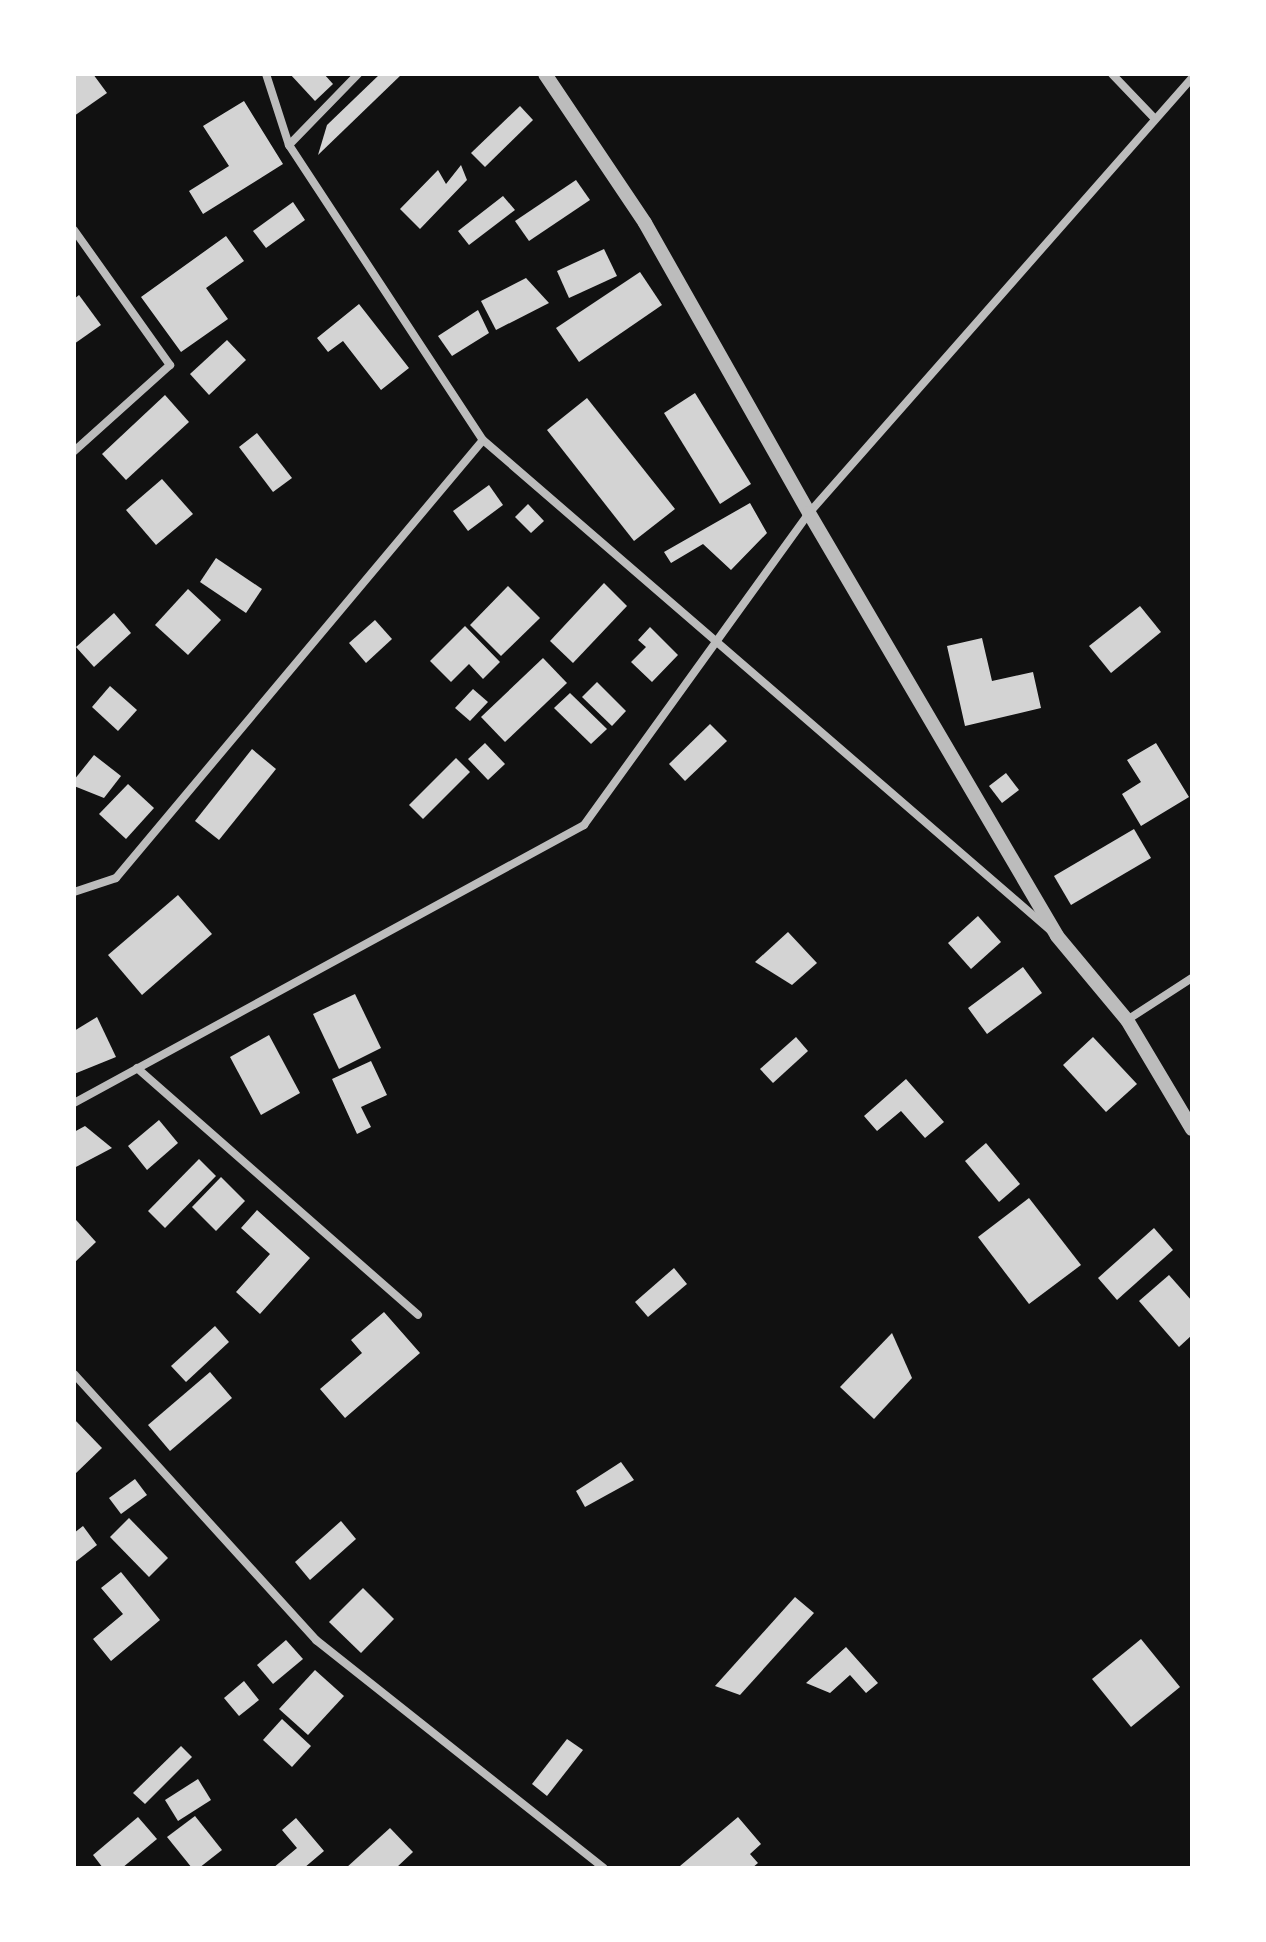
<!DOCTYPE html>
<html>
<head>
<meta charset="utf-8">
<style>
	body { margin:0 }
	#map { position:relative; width:1266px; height:1942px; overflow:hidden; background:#111; font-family:Merriweather,serif }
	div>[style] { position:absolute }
	.building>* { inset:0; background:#d3d3d3 }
	.minor>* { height:8px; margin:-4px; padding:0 4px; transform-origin:4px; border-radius:4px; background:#bcbcbc }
	.tertiary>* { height:14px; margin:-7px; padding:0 7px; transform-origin:7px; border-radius:7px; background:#bcbcbc }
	span { translate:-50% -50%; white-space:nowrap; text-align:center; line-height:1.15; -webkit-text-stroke:8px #fff; paint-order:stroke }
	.frame { position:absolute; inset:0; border:76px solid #fff; pointer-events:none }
</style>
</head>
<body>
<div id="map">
	<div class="building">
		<div style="clip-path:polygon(74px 74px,93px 74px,107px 93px,74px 116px)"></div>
		<div style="clip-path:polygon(290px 74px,324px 74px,333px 84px,315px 101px)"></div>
		<div style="clip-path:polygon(380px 74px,402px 74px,318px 155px,327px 125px)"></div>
		<div style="clip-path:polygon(244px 101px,283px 164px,203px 214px,189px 191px,229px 166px,203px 126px)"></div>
		<div style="clip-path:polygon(520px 106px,533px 120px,485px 167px,471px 153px)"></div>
		<div style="clip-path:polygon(461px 165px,467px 180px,420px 229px,400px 209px,438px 170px,446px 184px)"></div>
		<div style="clip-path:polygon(576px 180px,590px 200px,529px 241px,515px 221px)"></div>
		<div style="clip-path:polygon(503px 196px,515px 210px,469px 245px,458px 231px)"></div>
		<div style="clip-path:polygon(293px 202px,305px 220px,266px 248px,253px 231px)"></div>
		<div style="clip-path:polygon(226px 236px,244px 261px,206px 288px,228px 319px,181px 352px,141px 297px)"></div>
		<div style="clip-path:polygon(604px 249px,617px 276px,569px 298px,557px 271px)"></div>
		<div style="clip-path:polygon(640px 272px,662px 305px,579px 362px,556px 328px)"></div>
		<div style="clip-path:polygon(526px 278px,549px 303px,496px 330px,481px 301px)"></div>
		<div style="clip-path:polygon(79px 295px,101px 325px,74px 344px,74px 299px)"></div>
		<div style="clip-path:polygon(359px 304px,409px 368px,381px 390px,343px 341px,328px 352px,317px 338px)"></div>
		<div style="clip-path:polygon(478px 310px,489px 333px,452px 356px,438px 336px)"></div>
		<div style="clip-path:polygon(227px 340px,246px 360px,209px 395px,190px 374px)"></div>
		<div style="clip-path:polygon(695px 393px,751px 484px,720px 504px,664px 413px)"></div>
		<div style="clip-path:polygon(165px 395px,189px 422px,126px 480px,102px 454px)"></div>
		<div style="clip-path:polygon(587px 398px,675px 509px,634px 541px,547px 430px)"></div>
		<div style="clip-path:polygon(257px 433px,292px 478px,273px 492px,239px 447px)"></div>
		<div style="clip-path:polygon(162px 479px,193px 514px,156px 545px,126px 510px)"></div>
		<div style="clip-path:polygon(489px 485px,503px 505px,468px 531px,453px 511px)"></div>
		<div style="clip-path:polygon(750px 503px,767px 533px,731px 570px,703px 544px,671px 563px,664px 552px)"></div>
		<div style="clip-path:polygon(528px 504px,544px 521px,531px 533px,515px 517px)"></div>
		<div style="clip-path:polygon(216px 558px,262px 589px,246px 613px,200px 582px)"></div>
		<div style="clip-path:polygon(604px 583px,627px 606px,573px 663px,550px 641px)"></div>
		<div style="clip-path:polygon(508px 586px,540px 618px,501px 656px,470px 625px)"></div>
		<div style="clip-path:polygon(188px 589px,221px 620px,188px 655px,155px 625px)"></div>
		<div style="clip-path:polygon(1140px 606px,1161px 632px,1111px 673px,1089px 646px)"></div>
		<div style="clip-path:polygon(114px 613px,131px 633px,94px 667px,76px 647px)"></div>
		<div style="clip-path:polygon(375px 620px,392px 639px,366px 663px,349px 643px)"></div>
		<div style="clip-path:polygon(465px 626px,500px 662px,483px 679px,469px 664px,451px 682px,430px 661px)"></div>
		<div style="clip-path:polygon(650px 627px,678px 655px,652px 682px,631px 662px,646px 647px,638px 640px)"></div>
		<div style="clip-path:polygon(982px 638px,992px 681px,1033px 672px,1041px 708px,965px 726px,947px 646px)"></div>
		<div style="clip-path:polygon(543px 658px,567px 683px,505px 742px,481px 717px)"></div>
		<div style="clip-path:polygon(597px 682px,626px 711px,612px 726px,582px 697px)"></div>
		<div style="clip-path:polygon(110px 686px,137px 710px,118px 731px,92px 707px)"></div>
		<div style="clip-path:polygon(473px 689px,488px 702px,470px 721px,455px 708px)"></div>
		<div style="clip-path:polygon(570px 693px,607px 729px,591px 744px,554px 708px)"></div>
		<div style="clip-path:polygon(710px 724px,727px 741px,685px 781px,669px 764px)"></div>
		<div style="clip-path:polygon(485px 743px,505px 764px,488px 780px,468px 759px)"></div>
		<div style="clip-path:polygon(1156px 743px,1189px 797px,1141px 826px,1122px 794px,1141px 782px,1127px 760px)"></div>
		<div style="clip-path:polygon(252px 749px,276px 769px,219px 840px,195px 821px)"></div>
		<div style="clip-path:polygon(94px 755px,121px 776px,104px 798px,74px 786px,74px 780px)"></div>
		<div style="clip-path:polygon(456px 758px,470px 772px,423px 819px,409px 805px)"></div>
		<div style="clip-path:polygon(1006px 773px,1019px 790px,1002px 803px,989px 786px)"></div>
		<div style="clip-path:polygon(128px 784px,154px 808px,126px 839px,99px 814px)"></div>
		<div style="clip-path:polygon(1134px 829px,1151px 858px,1071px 905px,1054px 876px)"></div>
		<div style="clip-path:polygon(178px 895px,212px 934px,142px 995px,108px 955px)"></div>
		<div style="clip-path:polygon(978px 916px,1001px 942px,971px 969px,948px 943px)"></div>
		<div style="clip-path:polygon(788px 932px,817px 963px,792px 985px,755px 962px)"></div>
		<div style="clip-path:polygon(1023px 967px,1042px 993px,987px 1034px,968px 1008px)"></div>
		<div style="clip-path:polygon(355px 994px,381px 1048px,339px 1069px,313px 1014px)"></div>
		<div style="clip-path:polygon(97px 1017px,116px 1057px,74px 1074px,74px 1031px)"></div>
		<div style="clip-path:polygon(269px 1035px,300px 1093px,261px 1115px,230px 1057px)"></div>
		<div style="clip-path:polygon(796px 1037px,808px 1051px,773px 1083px,760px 1069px)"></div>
		<div style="clip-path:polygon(1093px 1037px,1137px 1084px,1106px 1112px,1063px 1065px)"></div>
		<div style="clip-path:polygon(371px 1061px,387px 1095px,361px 1107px,371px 1127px,357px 1134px,332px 1079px)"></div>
		<div style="clip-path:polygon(906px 1079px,944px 1122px,925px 1138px,901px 1111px,877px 1131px,864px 1116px)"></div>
		<div style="clip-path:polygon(159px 1120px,178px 1143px,147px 1170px,128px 1146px)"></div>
		<div style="clip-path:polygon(85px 1126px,112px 1148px,74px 1168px,74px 1132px)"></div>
		<div style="clip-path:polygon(986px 1143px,1020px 1184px,999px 1202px,965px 1161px)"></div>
		<div style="clip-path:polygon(199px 1159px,216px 1176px,165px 1228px,148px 1211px)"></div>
		<div style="clip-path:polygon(221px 1177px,245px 1201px,216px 1231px,192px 1207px)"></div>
		<div style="clip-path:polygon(1029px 1198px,1081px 1265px,1029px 1304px,978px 1237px)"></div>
		<div style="clip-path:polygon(257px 1210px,310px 1258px,260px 1314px,236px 1292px,270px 1254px,241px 1228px)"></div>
		<div style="clip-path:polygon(76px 1220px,96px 1242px,74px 1263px,74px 1222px)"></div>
		<div style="clip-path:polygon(1154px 1228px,1173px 1250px,1117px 1300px,1098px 1278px)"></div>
		<div style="clip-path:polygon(674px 1268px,687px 1284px,648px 1317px,635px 1302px)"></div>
		<div style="clip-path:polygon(1169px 1275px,1192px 1301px,1192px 1335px,1179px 1347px,1139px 1301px)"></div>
		<div style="clip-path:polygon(384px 1312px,420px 1353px,345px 1418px,320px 1389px,362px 1353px,351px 1340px)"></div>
		<div style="clip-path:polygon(215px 1326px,229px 1342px,186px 1382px,171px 1366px)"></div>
		<div style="clip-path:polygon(892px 1333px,912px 1378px,874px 1419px,840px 1387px)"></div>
		<div style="clip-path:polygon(210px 1372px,232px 1398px,170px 1451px,148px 1425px)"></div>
		<div style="clip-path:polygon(74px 1419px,102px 1448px,74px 1475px)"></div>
		<div style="clip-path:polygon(621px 1462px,634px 1480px,585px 1507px,576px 1491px)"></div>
		<div style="clip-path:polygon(135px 1479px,147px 1495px,121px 1514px,109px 1498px)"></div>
		<div style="clip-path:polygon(129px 1518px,168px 1558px,149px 1577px,110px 1537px)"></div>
		<div style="clip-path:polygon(341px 1521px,356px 1539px,310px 1580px,295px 1562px)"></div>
		<div style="clip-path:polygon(83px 1526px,97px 1545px,74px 1563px,74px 1533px)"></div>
		<div style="clip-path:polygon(121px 1572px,160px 1620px,111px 1661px,93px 1639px,123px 1614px,101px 1588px)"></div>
		<div style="clip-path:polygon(363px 1588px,394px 1619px,361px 1653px,329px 1622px)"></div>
		<div style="clip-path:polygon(795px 1597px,814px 1613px,740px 1695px,715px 1686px)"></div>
		<div style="clip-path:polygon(1141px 1639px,1180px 1687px,1131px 1727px,1092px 1679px)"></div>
		<div style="clip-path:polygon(286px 1640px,303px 1659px,273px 1684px,257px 1665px)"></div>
		<div style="clip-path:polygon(846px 1647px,878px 1683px,866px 1693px,850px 1675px,830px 1693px,806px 1683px)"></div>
		<div style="clip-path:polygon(315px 1670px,344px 1696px,308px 1735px,279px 1709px)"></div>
		<div style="clip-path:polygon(244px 1681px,259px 1700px,239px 1716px,224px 1698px)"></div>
		<div style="clip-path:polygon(282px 1719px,311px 1746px,292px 1767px,263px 1740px)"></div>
		<div style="clip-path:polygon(567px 1739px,583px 1750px,547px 1796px,532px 1784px)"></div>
		<div style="clip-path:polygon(181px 1746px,192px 1757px,145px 1804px,133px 1793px)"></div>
		<div style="clip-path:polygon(198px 1779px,211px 1800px,178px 1821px,165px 1800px)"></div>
		<div style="clip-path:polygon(195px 1816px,222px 1850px,199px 1868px,192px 1868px,167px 1837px)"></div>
		<div style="clip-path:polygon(138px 1817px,157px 1839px,122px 1868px,103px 1868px,93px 1855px)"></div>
		<div style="clip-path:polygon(738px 1817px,761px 1844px,750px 1854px,758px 1863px,752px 1868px,682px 1868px,680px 1866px)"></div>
		<div style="clip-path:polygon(296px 1818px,324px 1851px,304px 1868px,273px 1868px,297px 1848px,282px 1830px)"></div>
		<div style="clip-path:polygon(390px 1828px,413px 1852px,396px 1868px,346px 1868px)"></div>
	</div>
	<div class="minor">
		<div style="left:266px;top:74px;width:75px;rotate:72.1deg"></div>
		<div style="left:289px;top:145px;width:353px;rotate:56.7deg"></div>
		<div style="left:483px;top:440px;width:749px;rotate:40.83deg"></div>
		<div style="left:1112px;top:74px;width:62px;rotate:46.3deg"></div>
		<div style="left:289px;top:145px;width:99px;rotate:-45.8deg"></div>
		<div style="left:74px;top:230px;width:166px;rotate:54.6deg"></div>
		<div style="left:170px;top:365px;width:129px;rotate:138.1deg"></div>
		<div style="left:74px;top:892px;width:44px;rotate:-18.4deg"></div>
		<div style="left:116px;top:878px;width:571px;rotate:-50.04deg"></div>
		<div style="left:1127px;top:1020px;width:77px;rotate:-32.9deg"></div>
		<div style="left:137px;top:1068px;width:374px;rotate:41.3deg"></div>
		<div style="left:74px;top:1103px;width:581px;rotate:-28.59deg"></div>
		<div style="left:584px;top:825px;width:385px;rotate:-54.2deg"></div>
		<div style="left:809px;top:513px;width:580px;rotate:-48.64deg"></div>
		<div style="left:74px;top:1374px;width:360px;rotate:47.7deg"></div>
		<div style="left:316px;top:1640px;width:367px;rotate:38.4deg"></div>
	</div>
	<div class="tertiary">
		<div style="left:545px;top:74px;width:179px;rotate:56.1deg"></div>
		<div style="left:645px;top:223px;width:333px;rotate:60.5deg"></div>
		<div style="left:809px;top:513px;width:490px;rotate:59.6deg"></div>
		<div style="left:1057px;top:936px;width:109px;rotate:50.2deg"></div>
		<div style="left:1127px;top:1020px;width:127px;rotate:59.2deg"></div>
	</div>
	<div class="frame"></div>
</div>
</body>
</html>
